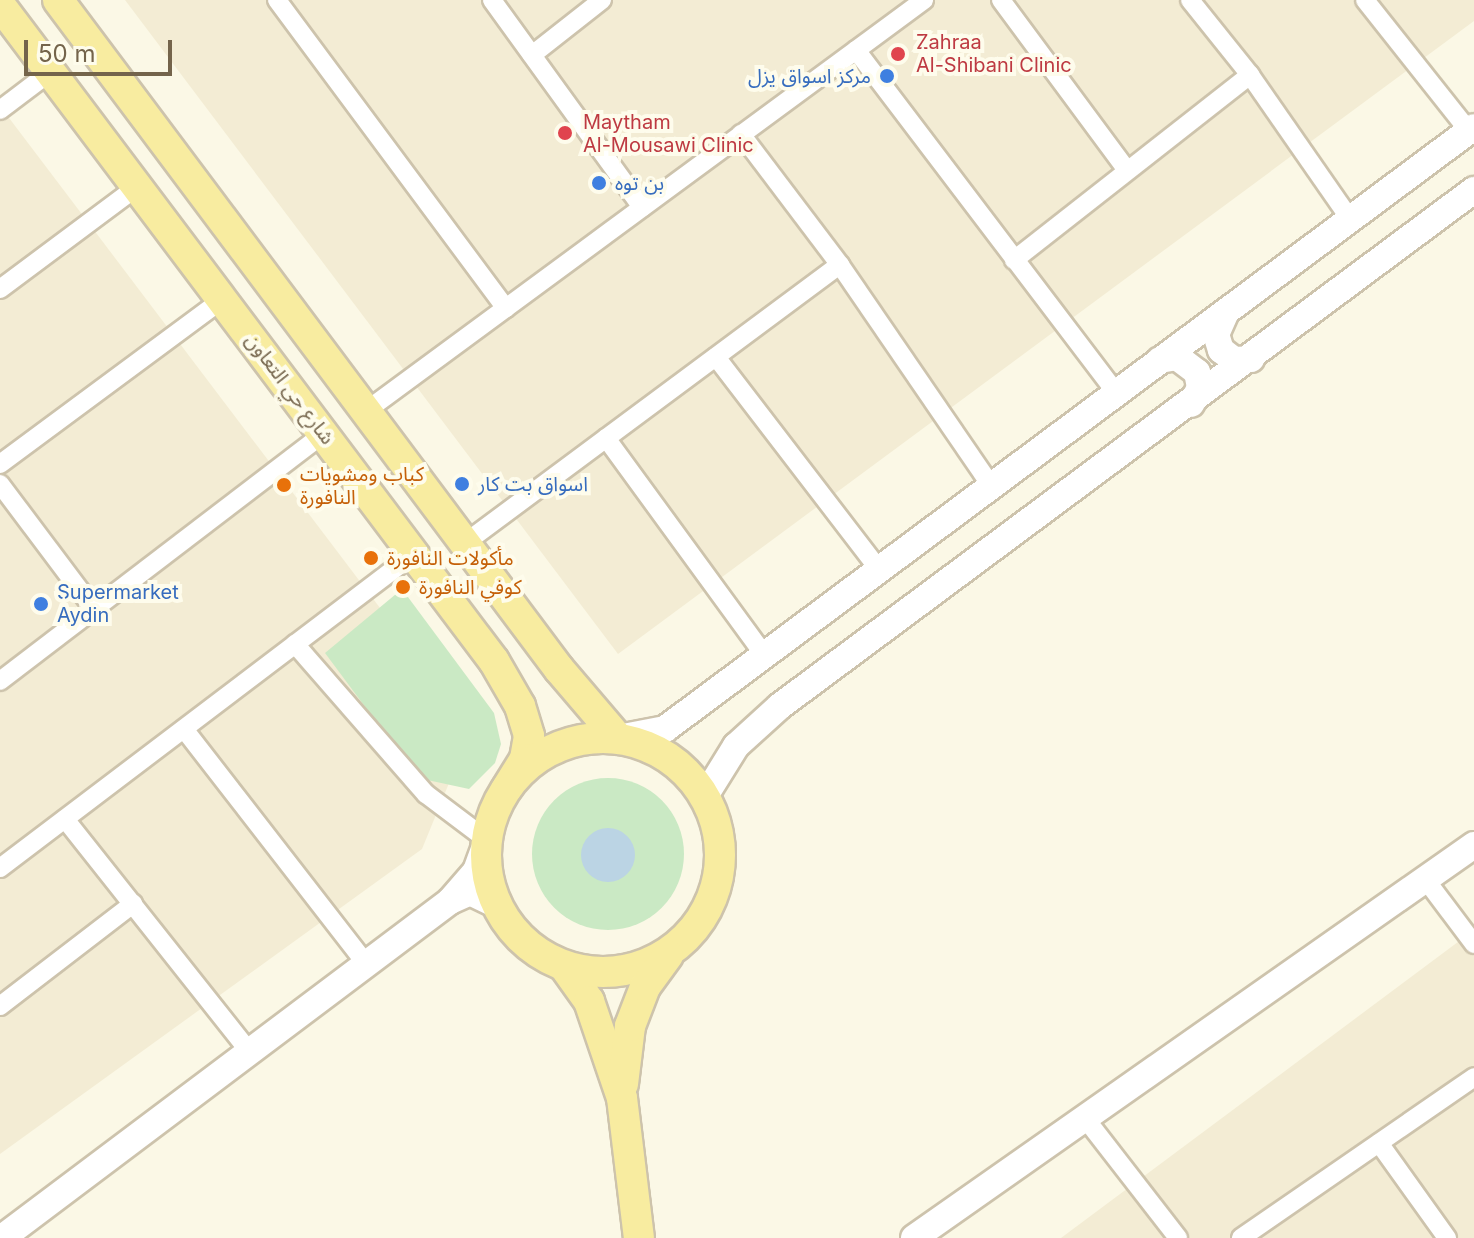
<!DOCTYPE html>
<html>
<head>
<meta charset="utf-8">
<style>
	body { margin:0 }
	#map { position:relative; width:1474px; height:1238px; overflow:hidden; background:#fbf8e6; font-family:Inter,"Noto Sans Arabic",sans-serif }
	div>[style] { position:absolute }
	.residential>* { inset:0; background:#f3ecd4 }
	.green>* { inset:0; background:#cae9c4 }
	.round { border-radius:50% }
	.water>* { inset:0; background:#bbd4e4 }
	.roads { filter:drop-shadow(2px 0 #cdc3ac) drop-shadow(-2px 0 #cdc3ac) drop-shadow(0 2px #cdc3ac) drop-shadow(0 -2px #cdc3ac) }
	.street>* { height:18px; margin:-9px; padding:0 9px; transform-origin:9px; border-radius:9px; background:#fff }
	.secondary>* { height:26px; margin:-13px; padding:0 13px; transform-origin:13px; border-radius:13px; background:#fff }
	.primary>* { height:30px; margin:-15px; padding:0 15px; transform-origin:15px; border-radius:15px; background:#f8eca0 }
	.primary>.ring { margin:-15px; padding:0; box-sizing:content-box; background:none; border:30px solid #f8eca0; border-radius:50% }
	.dots>* { width:22px; height:22px; translate:-50% -50%; box-sizing:border-box; border:4px solid #fefcec; border-radius:50% }
	span { translate:-50% -50%; white-space:nowrap; text-align:center; line-height:1.15; -webkit-text-stroke:8px #fefcec; paint-order:stroke }
	.health-label { font-size:20px; color:#be3a42 }
	.left { translate:0 -50%; text-align:left }
	.shop-label { font-size:20px; color:#366cbe }
	.right { translate:-100% -50%; text-align:right }
	.street-label { font-size:20px; color:#74644b }
	.food-label { font-size:20px; color:#c56008 }
	.scale { position:absolute; left:24px; top:40px; width:148px; height:36px; box-sizing:border-box; border:4px solid #74644b; border-top:0; padding-left:10px; font-size:24px; line-height:28px; white-space:nowrap; color:#74644b; -webkit-text-stroke:6px #fefcec; paint-order:stroke }
</style>
</head>
<body>
<div id="map">
	<div class="residential">
		<div style="clip-path:polygon(125px 0,1474px 0,1474px 21px,618px 654px)"></div>
		<div style="clip-path:polygon(0 106px,427px 670px,456px 766px,422px 849px,0 1154px)"></div>
		<div style="clip-path:polygon(1474px 930px,1474px 1238px,1061px 1238px)"></div>
	</div>
	<div class="green">
		<div style="clip-path:polygon(402px 589px,494px 713px,501px 744px,495px 763px,469px 789px,418px 778px,325px 653px)"></div>
		<div class="round" style="left:532px;top:778px;width:152px;height:152px"></div>
	</div>
	<div class="water">
		<div class="round" style="left:581px;top:828px;width:54px;height:54px"></div>
	</div>
	<div class="roads">
		<div class="street">
			<div style="left:277px;top:0;width:384px;rotate:53.4deg"></div>
			<div style="left:492px;top:0;width:256px;rotate:54.1deg"></div>
			<div style="left:1001px;top:0;width:212px;rotate:53.5deg"></div>
			<div style="left:1190px;top:0;width:96px;rotate:51.3deg"></div>
			<div style="left:1250px;top:75px;width:175px;rotate:55.2deg"></div>
			<div style="left:1365px;top:0;width:167px;rotate:51.6deg"></div>
			<div style="left:856px;top:50px;width:432px;rotate:52.8deg"></div>
			<div style="left:532px;top:55px;width:89px;rotate:-38.2deg"></div>
			<div style="left:0;top:110px;width:63px;rotate:-37.2deg"></div>
			<div style="left:741px;top:134px;width:164px;rotate:52.9deg"></div>
			<div style="left:840px;top:265px;width:269px;rotate:55.6deg"></div>
			<div style="left:1014px;top:260px;width:300px;rotate:-38.1deg"></div>
			<div style="left:0;top:289px;width:171px;rotate:-36.7deg"></div>
			<div style="left:716px;top:357px;width:270px;rotate:52.5deg"></div>
			<div style="left:366px;top:411px;width:693px;rotate:-36.37deg"></div>
			<div style="left:606px;top:438px;width:270px;rotate:53.9deg"></div>
			<div style="left:0;top:464px;width:276px;rotate:-36.5deg"></div>
			<div style="left:0;top:484px;width:156px;rotate:53.1deg"></div>
			<div style="left:465px;top:543px;width:467px;rotate:-36.6deg"></div>
			<div style="left:295px;top:644px;width:199px;rotate:48.9deg"></div>
			<div style="left:426px;top:794px;width:76px;rotate:37deg"></div>
			<div style="left:0;top:681px;width:407px;rotate:-37.4deg"></div>
			<div style="left:184px;top:729px;width:297px;rotate:52.2deg"></div>
			<div style="left:65px;top:819px;width:298px;rotate:51.6deg"></div>
			<div style="left:0;top:868px;width:520px;rotate:-37.18deg"></div>
			<div style="left:1426px;top:880px;width:80px;rotate:53.1deg"></div>
			<div style="left:0;top:1006px;width:168px;rotate:-37.5deg"></div>
			<div style="left:1085px;top:1118px;width:152px;rotate:52.2deg"></div>
			<div style="left:1379px;top:1143px;width:117px;rotate:54.4deg"></div>
			<div style="left:1241px;top:1238px;width:283px;rotate:-34.6deg"></div>
		</div>
		<div class="secondary">
			<div style="left:1226px;top:312px;width:24px;rotate:114deg"></div>
			<div style="left:1216px;top:334px;width:17px;rotate:73deg"></div>
			<div style="left:1221px;top:350px;width:16px;rotate:38deg"></div>
			<div style="left:1234px;top:360px;width:17px;rotate:-3deg"></div>
			<div style="left:1160px;top:360px;width:17px;rotate:-10deg"></div>
			<div style="left:1177px;top:357px;width:25px;rotate:37deg"></div>
			<div style="left:1197px;top:372px;width:16px;rotate:79deg"></div>
			<div style="left:1200px;top:388px;width:18px;rotate:119deg"></div>
			<div style="left:618px;top:738px;width:48px;rotate:-10.8deg"></div>
			<div style="left:665px;top:729px;width:1008px;rotate:-36.65deg"></div>
			<div style="left:705px;top:796px;width:59px;rotate:-58.2deg"></div>
			<div style="left:736px;top:746px;width:59px;rotate:-42.3deg"></div>
			<div style="left:780px;top:706px;width:865px;rotate:-36.63deg"></div>
			<div style="left:450px;top:901px;width:22px;rotate:-24deg"></div>
			<div style="left:470px;top:892px;width:30px;rotate:26deg"></div>
			<div style="left:2px;top:1238px;width:561px;rotate:-36.95deg"></div>
			<div style="left:450px;top:901px;width:40px;rotate:-49deg"></div>
			<div style="left:476px;top:871px;width:33px;rotate:-70deg"></div>
			<div style="left:914px;top:1238px;width:684px;rotate:-35.06deg"></div>
		</div>
		<div class="primary">
			<div style="left:58px;top:0;width:836px;rotate:53.17deg"></div>
			<div style="left:559px;top:669px;width:91px;rotate:49.5deg"></div>
			<div style="left:0;top:5px;width:821px;rotate:53.02deg"></div>
			<div style="left:494px;top:661px;width:52px;rotate:60deg"></div>
			<div style="left:520px;top:706px;width:31px;rotate:73deg"></div>
			<div style="left:529px;top:736px;width:23px;rotate:100deg"></div>
			<div style="left:525px;top:759px;width:34px;rotate:122deg"></div>
			<div class="ring" style="left:486px;top:738px;width:204px;height:204px"></div>
			<div style="left:564px;top:966px;width:43px;rotate:54.5deg"></div>
			<div style="left:589px;top:1001px;width:102px;rotate:71.2deg"></div>
			<div style="left:622px;top:1098px;width:141px;rotate:83.1deg"></div>
			<div style="left:623px;top:1084px;width:58px;rotate:-83.1deg"></div>
			<div style="left:630px;top:1026px;width:42px;rotate:-69deg"></div>
			<div style="left:645px;top:987px;width:39px;rotate:-54deg"></div>
		</div>
	</div>
	<div class="dots">
		<div style="left:898px;top:54px;background:#e0444e"></div>
		<div style="left:887px;top:76px;background:#3f7fe0"></div>
		<div style="left:565px;top:133px;background:#e0444e"></div>
		<div style="left:599px;top:183px;background:#3f7fe0"></div>
		<div style="left:462px;top:484px;background:#3f7fe0"></div>
		<div style="left:284px;top:485px;background:#e8710a"></div>
		<div style="left:371px;top:558px;background:#e8710a"></div>
		<div style="left:403px;top:587px;background:#e8710a"></div>
		<div style="left:41px;top:604px;background:#3f7fe0"></div>
	</div>
	<div class="health-label">
		<span class="left" style="left:916px;top:54px">Zahraa<br>Al-Shibani Clinic</span>
		<span class="left" style="left:583px;top:134px">Maytham<br>Al-Mousawi Clinic</span>
	</div>
	<div class="shop-label">
		<span class="right" style="left:871px;top:76px">مركز اسواق يزل</span>
		<span class="left" style="left:615px;top:183px">بن توه</span>
		<span class="left" style="left:478px;top:484px">اسواق بت كار</span>
		<span class="left" style="left:57px;top:604px">Supermarket<br>Aydin</span>
	</div>
	<div class="street-label">
		<span style="left:290px;top:389px;rotate:53deg">شارع حي التعاون</span>
	</div>
	<div class="food-label">
		<span class="left" style="left:300px;top:486px">كباب ومشويات<br>النافورة</span>
		<span class="left" style="left:387px;top:558px">مأكولات النافورة</span>
		<span class="left" style="left:419px;top:587px">كوفي النافورة</span>
	</div>
	<div class="scale">50 m</div>
</div>
</body>
</html>
